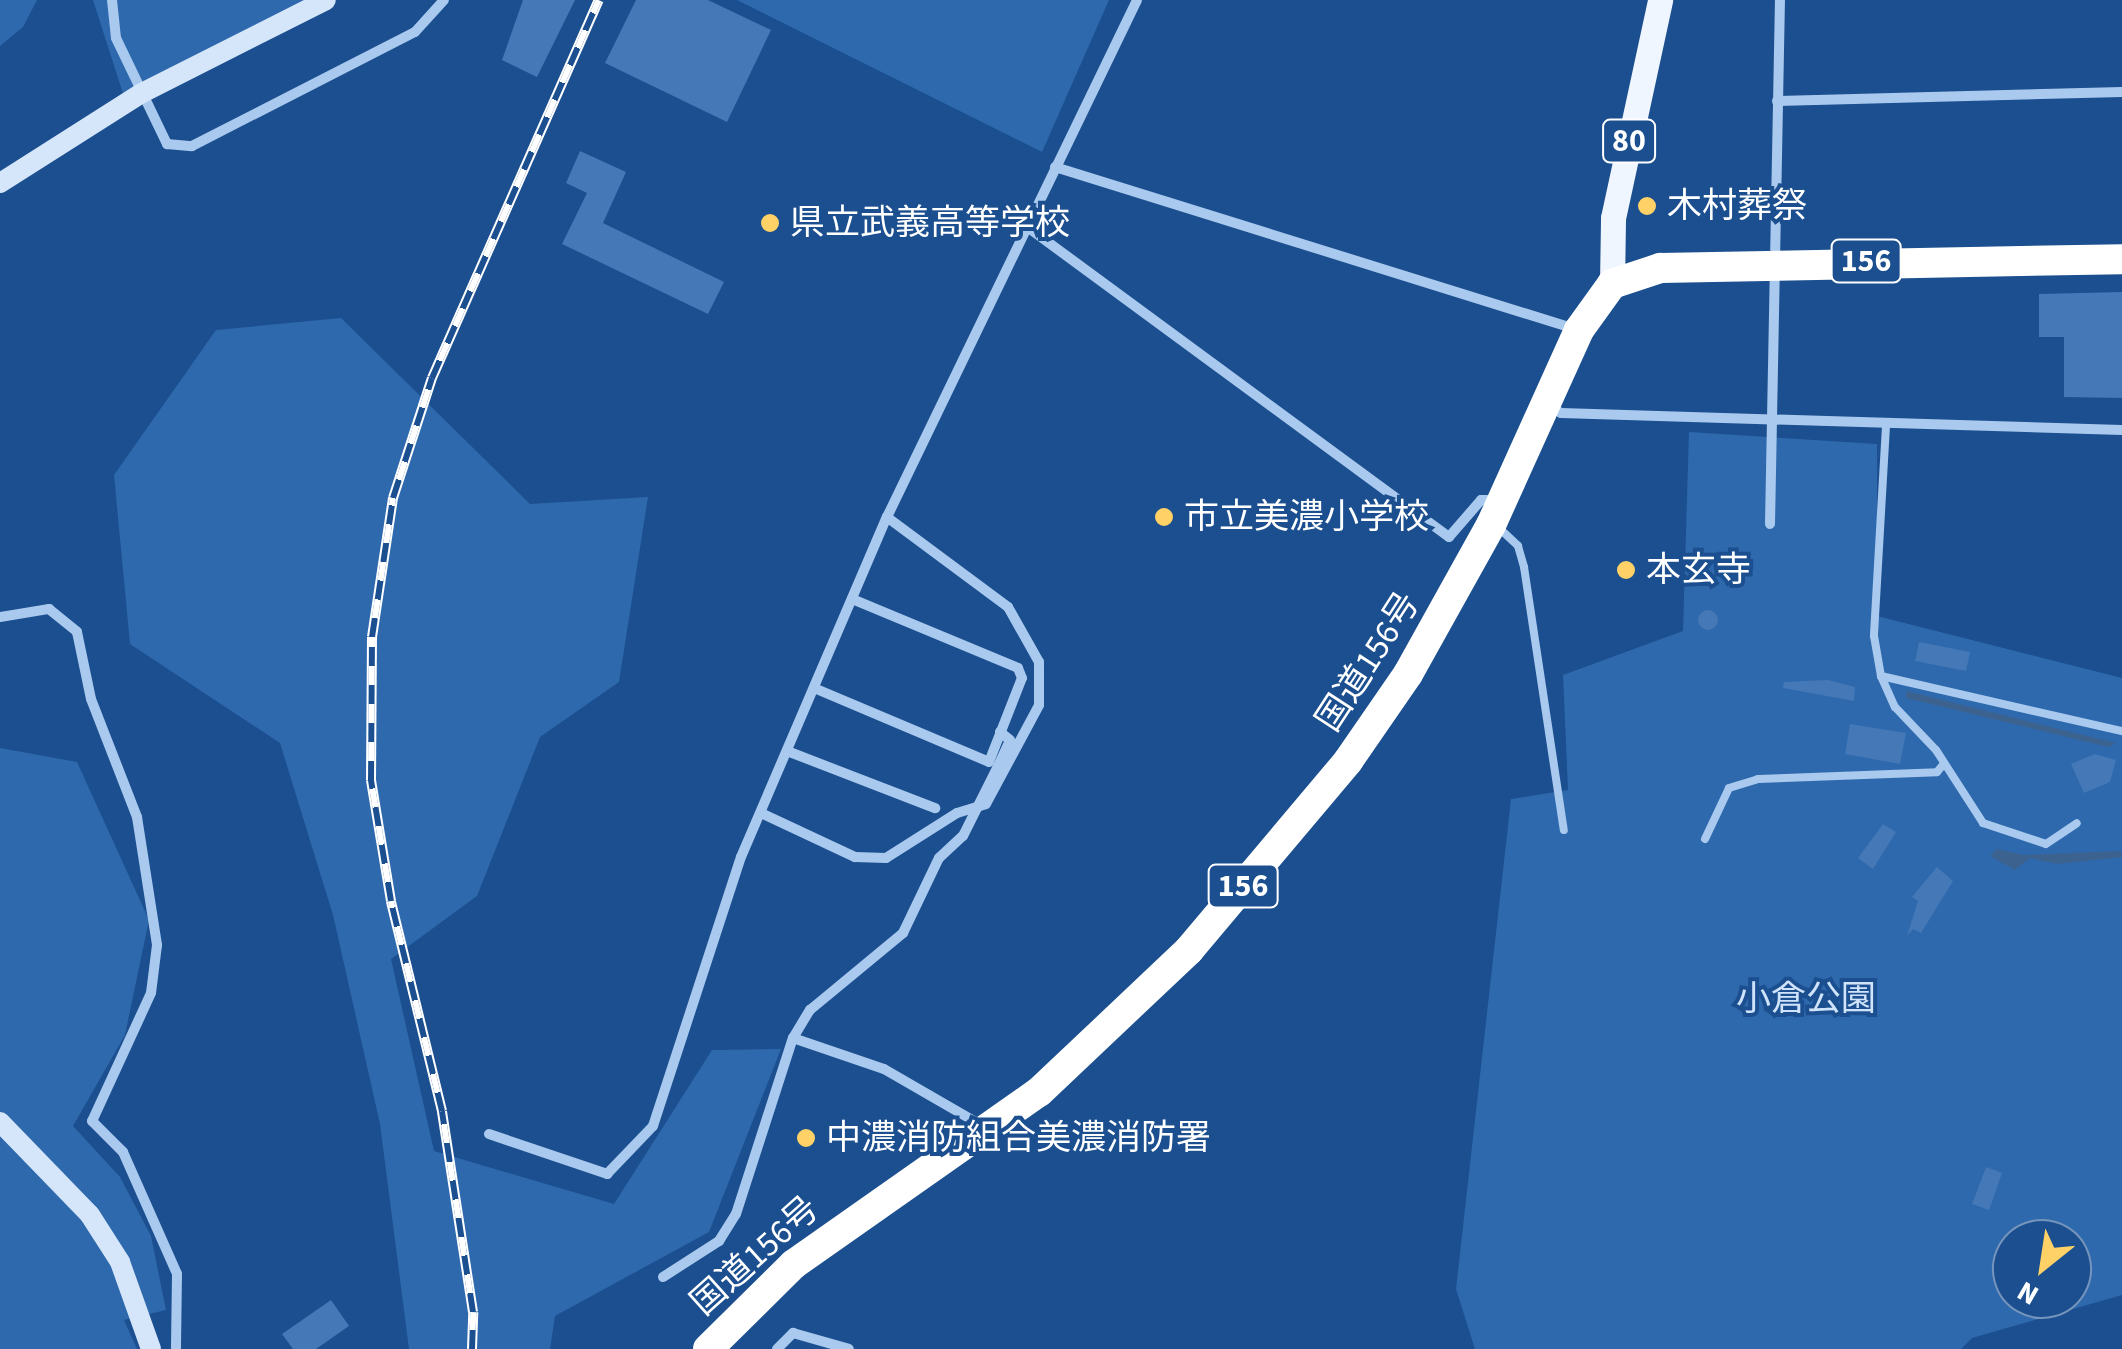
<!DOCTYPE html>
<html>
<head>
<meta charset="utf-8">
<style>
	body { margin:0 }
	#map { position:relative; width:2122px; height:1349px; overflow:hidden; background:#1b4f8f; font-family:"Source Sans 3","Noto Sans JP",sans-serif }
	div>[style] { position:absolute }
	.green>* { inset:0; background:#2e69ad }
	.water>* { inset:0; background:#3c6290 }
	.building>* { inset:0; background:#4478b7 }
	.round { border-radius:50% }
	.lane>* { height:8px; margin:-4px; padding:0 4px; transform-origin:4px; border-radius:4px; background:#a9c9ee }
	.street>* { height:10px; margin:-5px; padding:0 5px; transform-origin:5px; border-radius:5px; background:#a9c9ee }
	.secondary>* { height:20px; margin:-10px; padding:0 10px; transform-origin:10px; border-radius:10px; background:#d6e6fa }
	.primary>* { height:25px; margin:-12.5px; padding:0 12.5px; transform-origin:12.5px; border-radius:12.5px; background:#f0f6ff }
	.highway>* { height:30px; margin:-15px; padding:0 15px; transform-origin:15px; border-radius:15px; background:#fff }
	.rail>* { height:10px; margin-top:-5px; transform-origin:0; background:repeating-linear-gradient(90deg,#1b4f8f 0 19px,#fff 0 38px); box-sizing:border-box; border-block:2px solid #fff }
	.dots>* { width:28px; height:28px; translate:-50% -50%; box-sizing:border-box; border:5px solid #1b4f8f; border-radius:50% }
	span { translate:-50% -50%; white-space:nowrap; text-align:center; line-height:1.15; -webkit-text-stroke:8px #1b4f8f; paint-order:stroke }
	.shield-label span { padding:2px 8px; background:#1b4f8f; border:2px solid; border-radius:8px; -webkit-text-stroke-width:0 }
	.shield-label { font-size:32px; color:#fff; font-weight:700 }
	.poi-label { font-size:35px; color:#fff }
	.left { translate:0 -50%; text-align:left }
	.street-label { font-size:35px; color:#fff }
	.park-label { font-size:35px; color:#cfe3fa }
	.north { position:absolute; left:1992px; top:1219px; width:100px; height:100px; box-sizing:border-box; background:#1b4f8f; border:2px solid #7695bc; border-radius:50%; rotate:210deg; font-size:28px; font-weight:700; line-height:40px; text-align:center; color:#fff }
	.north::after { content:''; display:block; margin:auto; width:35px; height:45px; background:#ffd166; clip-path:polygon(50% 0,100% 100%,50% 72%,0 100%) }
</style>
</head>
<body>
<div id="map">
	<div class="green">
		<div style="clip-path:polygon(0 0,37px 0,23px 27px,0 46px)"></div>
		<div style="clip-path:polygon(93px 0,306px 0,126px 103px)"></div>
		<div style="clip-path:polygon(737px 0,1109px 0,1042px 152px)"></div>
		<div style="clip-path:polygon(341px 318px,530px 504px,648px 497px,619px 682px,540px 737px,477px 896px,391px 959px,434px 1151px,614px 1204px,712px 1050px,781px 1049px,709px 1232px,555px 1316px,550px 1349px,409px 1349px,380px 1124px,333px 915px,280px 743px,130px 644px,114px 475px,216px 330px)"></div>
		<div style="clip-path:polygon(evenodd,1689px 432px,1877px 444px,1877px 616px,2122px 678px,2122px 1295px,1972px 1338px,1961px 1349px,1475px 1349px,1456px 1289px,1511px 799px,1568px 790px,1563px 675px,1683px 631px,1689px 432px,2012px 1239px,2072px 1239px,2072px 1299px,2012px 1299px,2012px 1239px)"></div>
		<div style="clip-path:polygon(0 748px,77px 762px,149px 920px,125px 1035px,73px 1126px,120px 1177px,151px 1236px,166px 1310px,124px 1320px,137px 1349px,0 1349px)"></div>
	</div>
	<div class="water">
		<div style="clip-path:polygon(1906px 691px,2116px 743px,2108px 747px,1906px 698px)"></div>
		<div style="clip-path:polygon(1997px 849px,2024px 855px,2121px 851px,2122px 857px,2057px 864px,2030px 858px,2015px 870px,1990px 856px)"></div>
	</div>
	<div class="building">
		<div style="clip-path:polygon(523px 0,575px 0,537px 77px,502px 60px)"></div>
		<div style="clip-path:polygon(636px 0,708px 0,771px 30px,727px 122px,605px 63px)"></div>
		<div style="clip-path:polygon(580px 151px,626px 172px,603px 223px,724px 282px,708px 314px,562px 244px,587px 193px,566px 183px)"></div>
		<div style="clip-path:polygon(2122px 292px,2122px 398px,2064px 397px,2064px 337px,2039px 337px,2039px 294px)"></div>
		<div class="round" style="left:1698px;top:610px;width:20px;height:20px"></div>
		<div style="clip-path:polygon(1919px 642px,1970px 652px,1966px 671px,1915px 661px)"></div>
		<div style="clip-path:polygon(1828px 680px,1855px 687px,1854px 701px,1783px 688px,1784px 682px)"></div>
		<div style="clip-path:polygon(1850px 724px,1906px 733px,1900px 764px,1845px 754px)"></div>
		<div style="clip-path:polygon(2095px 754px,2116px 760px,2110px 782px,2084px 793px,2071px 764px)"></div>
		<div style="clip-path:polygon(1883px 824px,1896px 832px,1873px 869px,1858px 858px)"></div>
		<div style="clip-path:polygon(1937px 867px,1953px 881px,1921px 933px,1913px 929px,1907px 936px,1918px 901px,1912px 897px)"></div>
		<div style="clip-path:polygon(1986px 1167px,2002px 1173px,1989px 1210px,1972px 1204px)"></div>
		<div style="clip-path:polygon(331px 1300px,349px 1326px,316px 1349px,293px 1349px,282px 1334px)"></div>
	</div>
	<div class="lane">
		<div style="left:1886px;top:426px;width:210px;rotate:93.3deg"></div>
		<div style="left:1874px;top:636px;width:41px;rotate:80.1deg"></div>
		<div style="left:1881px;top:676px;width:247px;rotate:12.9deg"></div>
		<div style="left:1499px;top:528px;width:26px;rotate:43deg"></div>
		<div style="left:1518px;top:546px;width:22px;rotate:74deg"></div>
		<div style="left:1524px;top:567px;width:266px;rotate:81.4deg"></div>
		<div style="left:1881px;top:676px;width:34px;rotate:66deg"></div>
		<div style="left:1895px;top:707px;width:59px;rotate:46.4deg"></div>
		<div style="left:1936px;top:750px;width:87px;rotate:57.2deg"></div>
		<div style="left:1983px;top:823px;width:66px;rotate:18.4deg"></div>
		<div style="left:2046px;top:844px;width:37px;rotate:-34deg"></div>
		<div style="left:1705px;top:839px;width:56px;rotate:-64.8deg"></div>
		<div style="left:1729px;top:788px;width:30px;rotate:-17deg"></div>
		<div style="left:1758px;top:779px;width:179px;rotate:-2.2deg"></div>
		<div style="left:1937px;top:772px;width:8px;rotate:-50deg"></div>
	</div>
	<div class="street">
		<div style="left:112px;top:0;width:38px;rotate:84deg"></div>
		<div style="left:116px;top:38px;width:118px;rotate:64.3deg"></div>
		<div style="left:167px;top:144px;width:25px;rotate:5deg"></div>
		<div style="left:192px;top:146px;width:250px;rotate:-27.1deg"></div>
		<div style="left:415px;top:32px;width:43px;rotate:-47.8deg"></div>
		<div style="left:1777px;top:101px;width:345px;rotate:-1.5deg"></div>
		<div style="left:1055px;top:167px;width:545px;rotate:17.3deg"></div>
		<div style="left:1026px;top:226px;width:525px;rotate:36.32deg"></div>
		<div style="left:1449px;top:537px;width:49px;rotate:-49.1deg"></div>
		<div style="left:1481px;top:500px;width:15px"></div>
		<div style="left:1549px;top:406px;width:14px;rotate:30deg"></div>
		<div style="left:1561px;top:413px;width:561px;rotate:1.74deg"></div>
		<div style="left:1770px;top:524px;width:524px;rotate:-88.91deg"></div>
		<div style="left:0;top:617px;width:50px;rotate:-9.3deg"></div>
		<div style="left:49px;top:609px;width:36px;rotate:39deg"></div>
		<div style="left:77px;top:632px;width:68px;rotate:78.2deg"></div>
		<div style="left:91px;top:699px;width:127px;rotate:68.7deg"></div>
		<div style="left:137px;top:817px;width:130px;rotate:81.1deg"></div>
		<div style="left:157px;top:945px;width:48px;rotate:97.1deg"></div>
		<div style="left:151px;top:993px;width:141px;rotate:114.7deg"></div>
		<div style="left:92px;top:1121px;width:44px;rotate:45deg"></div>
		<div style="left:123px;top:1152px;width:133px;rotate:66.1deg"></div>
		<div style="left:177px;top:1274px;width:75px;rotate:90.8deg"></div>
		<div style="left:814px;top:688px;width:190px;rotate:22.9deg"></div>
		<div style="left:989px;top:762px;width:90px;rotate:-68.6deg"></div>
		<div style="left:1022px;top:678px;width:11px;rotate:-112deg"></div>
		<div style="left:1018px;top:668px;width:180px;rotate:-157.4deg"></div>
		<div style="left:787px;top:751px;width:159px;rotate:21.1deg"></div>
		<div style="left:761px;top:813px;width:104px;rotate:25.1deg"></div>
		<div style="left:855px;top:857px;width:31px;rotate:2deg"></div>
		<div style="left:886px;top:858px;width:84px;rotate:-32.4deg"></div>
		<div style="left:957px;top:813px;width:30px;rotate:-17deg"></div>
		<div style="left:986px;top:804px;width:112px;rotate:-61.8deg"></div>
		<div style="left:1039px;top:705px;width:43px;rotate:-90deg"></div>
		<div style="left:1039px;top:662px;width:63px;rotate:-119.4deg"></div>
		<div style="left:1008px;top:607px;width:151px;rotate:-143.4deg"></div>
		<div style="left:793px;top:1038px;width:96px;rotate:18.8deg"></div>
		<div style="left:884px;top:1069px;width:112px;rotate:30deg"></div>
		<div style="left:489px;top:1134px;width:125px;rotate:18.7deg"></div>
		<div style="left:607px;top:1174px;width:66px;rotate:-46.2deg"></div>
		<div style="left:653px;top:1126px;width:283px;rotate:-71.9deg"></div>
		<div style="left:741px;top:857px;width:370px;rotate:-66.8deg"></div>
		<div style="left:887px;top:517px;width:574px;rotate:-64.19deg"></div>
		<div style="left:663px;top:1277px;width:67px;rotate:-32.7deg"></div>
		<div style="left:719px;top:1241px;width:32px;rotate:-58deg"></div>
		<div style="left:736px;top:1214px;width:185px;rotate:-72.1deg"></div>
		<div style="left:793px;top:1038px;width:33px;rotate:-59deg"></div>
		<div style="left:810px;top:1010px;width:121px;rotate:-39.6deg"></div>
		<div style="left:903px;top:933px;width:83px;rotate:-64.4deg"></div>
		<div style="left:939px;top:858px;width:33px;rotate:-43deg"></div>
		<div style="left:963px;top:836px;width:80px;rotate:-63.4deg"></div>
		<div style="left:999px;top:764px;width:26px;rotate:-65deg"></div>
		<div style="left:1010px;top:740px;width:13px;rotate:-141deg"></div>
		<div style="left:777px;top:1349px;width:23px;rotate:-45deg"></div>
		<div style="left:793px;top:1333px;width:58px;rotate:15.9deg"></div>
	</div>
	<div class="secondary">
		<div style="left:0;top:183px;width:166px;rotate:-32.4deg"></div>
		<div style="left:140px;top:94px;width:208px;rotate:-26.8deg"></div>
		<div style="left:0;top:1122px;width:129px;rotate:45.9deg"></div>
		<div style="left:90px;top:1215px;width:56px;rotate:57.4deg"></div>
		<div style="left:120px;top:1262px;width:92px;rotate:70.4deg"></div>
	</div>
	<div class="primary">
		<div style="left:1612px;top:284px;width:66px;rotate:-89.1deg"></div>
		<div style="left:1613px;top:218px;width:223px;rotate:-77.8deg"></div>
	</div>
	<div class="highway">
		<div style="left:708px;top:1349px;width:121px;rotate:-44.7deg"></div>
		<div style="left:794px;top:1264px;width:299px;rotate:-35.1deg"></div>
		<div style="left:1039px;top:1092px;width:207px;rotate:-43.4deg"></div>
		<div style="left:1189px;top:950px;width:247px;rotate:-49.9deg"></div>
		<div style="left:1348px;top:761px;width:106px;rotate:-55.4deg"></div>
		<div style="left:1408px;top:674px;width:171px;rotate:-60.9deg"></div>
		<div style="left:1491px;top:525px;width:214px;rotate:-65.7deg"></div>
		<div style="left:1579px;top:330px;width:57px;rotate:-54.3deg"></div>
		<div style="left:1612px;top:284px;width:51px;rotate:-18.4deg"></div>
		<div style="left:1660px;top:268px;width:462px;rotate:-1.1deg"></div>
	</div>
	<div class="rail">
		<div style="left:472px;top:1349px;width:37px;rotate:-88deg"></div>
		<div style="left:473px;top:1312px;width:203px;rotate:-98.8deg"></div>
		<div style="left:442px;top:1111px;width:216px;rotate:-103.7deg"></div>
		<div style="left:391px;top:901px;width:123px;rotate:-99.4deg"></div>
		<div style="left:371px;top:780px;width:143px;rotate:-89.6deg"></div>
		<div style="left:372px;top:637px;width:141px;rotate:-81.4deg"></div>
		<div style="left:393px;top:498px;width:126px;rotate:-72deg"></div>
		<div style="left:432px;top:378px;width:413px;rotate:-66.2deg"></div>
	</div>
	<div class="dots">
		<div style="left:1647px;top:206px;background:#ffd166"></div>
		<div style="left:770px;top:223px;background:#ffd166"></div>
		<div style="left:1164px;top:517px;background:#ffd166"></div>
		<div style="left:1626px;top:570px;background:#ffd166"></div>
		<div style="left:806px;top:1138px;background:#ffd166"></div>
	</div>
	<div class="shield-label">
		<span style="left:1629px;top:141px">80</span>
		<span style="left:1866px;top:261px">156</span>
		<span style="left:1243px;top:886px">156</span>
	</div>
	<div class="poi-label">
		<span class="left" style="left:1667px;top:206px">木村葬祭</span>
		<span class="left" style="left:790px;top:223px">県立武義高等学校</span>
		<span class="left" style="left:1184px;top:517px">市立美濃小学校</span>
		<span class="left" style="left:1646px;top:570px">本玄寺</span>
		<span class="left" style="left:826px;top:1138px">中濃消防組合美濃消防署</span>
	</div>
	<div class="street-label">
		<span style="left:1368px;top:662px;rotate:-57deg">国道156号</span>
		<span style="left:755px;top:1256px;rotate:-42deg">国道156号</span>
	</div>
	<div class="park-label">
		<span style="left:1806px;top:999px">小倉公園</span>
	</div>
	<div class="north">N</div>
</div>
</body>
</html>
